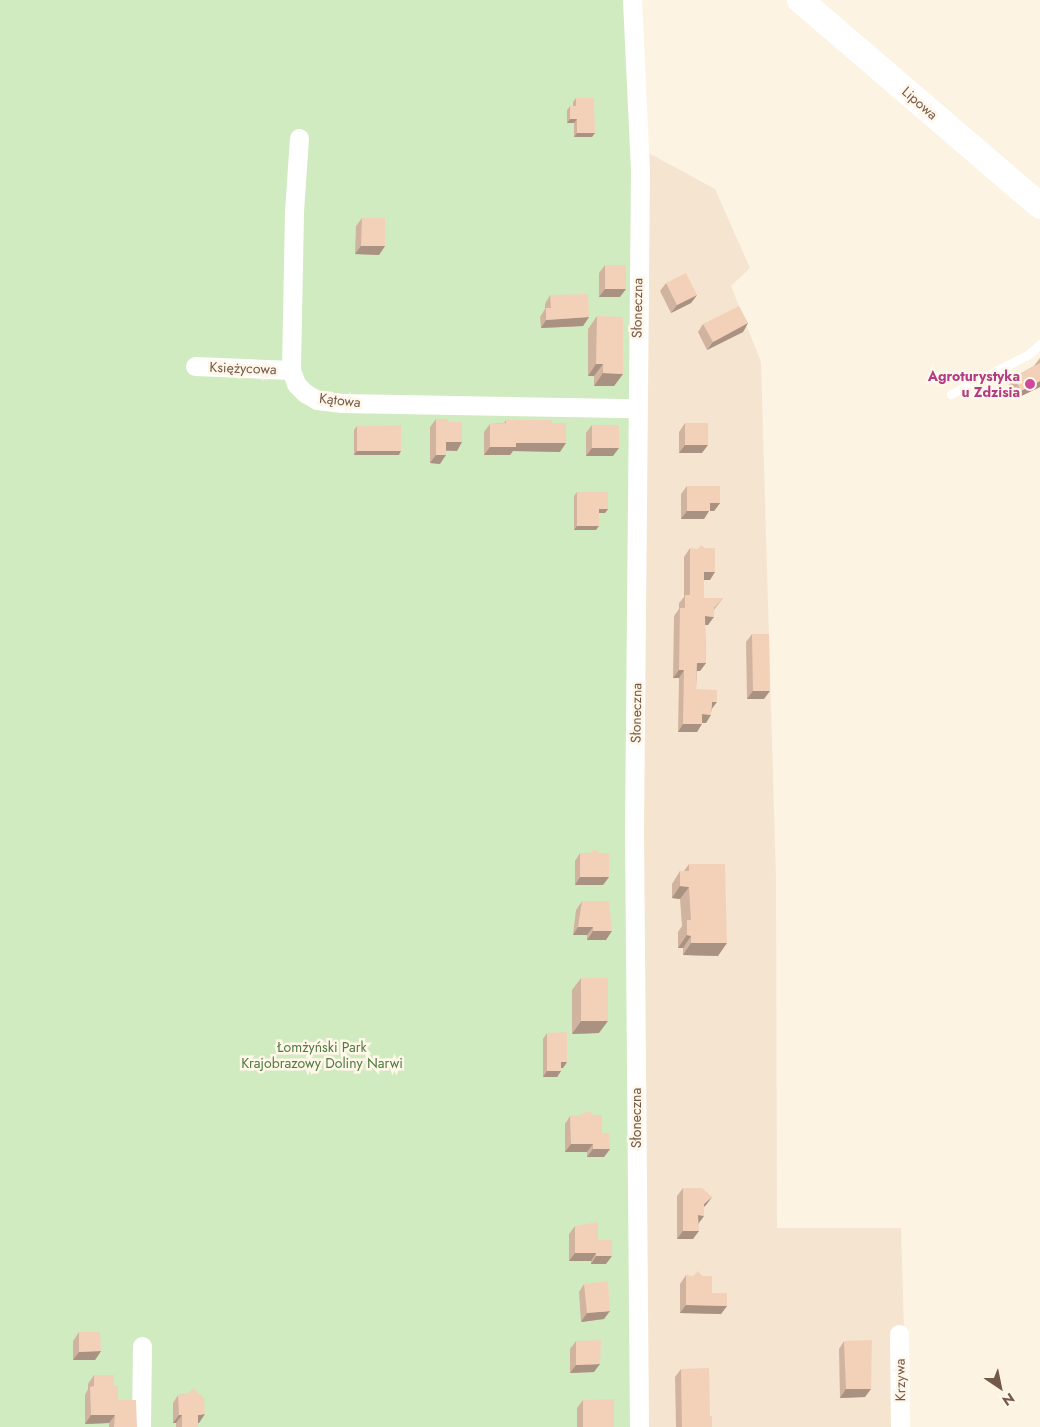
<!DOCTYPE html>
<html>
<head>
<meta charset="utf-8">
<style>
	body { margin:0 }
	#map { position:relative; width:1040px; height:1427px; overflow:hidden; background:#fdf3e2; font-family:Jost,sans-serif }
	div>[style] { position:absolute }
	.residential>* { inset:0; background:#f5e5d0 }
	.green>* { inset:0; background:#d1ebc0 }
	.lane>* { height:9px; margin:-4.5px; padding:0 4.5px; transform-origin:4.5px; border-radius:4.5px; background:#fff }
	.street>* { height:19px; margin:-9.5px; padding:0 9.5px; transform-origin:9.5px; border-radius:9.5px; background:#fff }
	.secondary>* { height:26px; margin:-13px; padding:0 13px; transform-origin:13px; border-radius:13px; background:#fff }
	.wall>* { inset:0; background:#d1b49f }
	.shaded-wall>* { inset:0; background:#aa9282 }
	.building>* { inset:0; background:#f3d1b9 }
	.dots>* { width:14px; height:14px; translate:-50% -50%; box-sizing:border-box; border:2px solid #fff7e9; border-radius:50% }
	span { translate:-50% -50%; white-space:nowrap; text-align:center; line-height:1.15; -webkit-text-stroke:5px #fff7e9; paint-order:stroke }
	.street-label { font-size:14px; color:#755948 }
	.hotel-label { font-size:14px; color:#b23c85; font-weight:700 }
	.right { translate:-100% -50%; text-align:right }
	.park-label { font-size:14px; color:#507b40 }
	.north { position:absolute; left:975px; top:1362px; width:50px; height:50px; -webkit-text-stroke:4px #fff7e9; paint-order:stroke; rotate:146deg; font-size:14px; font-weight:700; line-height:20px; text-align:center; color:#755948 }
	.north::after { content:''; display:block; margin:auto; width:18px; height:22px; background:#755948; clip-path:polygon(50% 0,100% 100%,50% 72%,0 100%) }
</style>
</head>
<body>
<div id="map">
	<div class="residential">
		<div style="clip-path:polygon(645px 151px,715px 189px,750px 268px,731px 286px,761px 362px,776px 878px,777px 1228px,901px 1228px,907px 1427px,544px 1427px)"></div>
	</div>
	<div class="green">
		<div style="clip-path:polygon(0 0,638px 0,648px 1427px,0 1427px)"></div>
	</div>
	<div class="lane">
		<div style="left:951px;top:394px;width:88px;rotate:-27.1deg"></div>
		<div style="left:1029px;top:354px;width:15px;rotate:-42deg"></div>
	</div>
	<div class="street">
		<div style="left:632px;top:0;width:171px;rotate:87.3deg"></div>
		<div style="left:640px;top:171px;width:658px;rotate:90.52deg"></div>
		<div style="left:634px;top:829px;width:598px;rotate:89.52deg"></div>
		<div style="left:299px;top:138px;width:74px;rotate:93.9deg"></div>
		<div style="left:294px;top:212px;width:158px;rotate:91.1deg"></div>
		<div style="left:291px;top:370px;width:15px;rotate:70deg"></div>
		<div style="left:296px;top:384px;width:13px;rotate:45deg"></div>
		<div style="left:305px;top:393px;width:14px;rotate:30deg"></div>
		<div style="left:317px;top:400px;width:25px;rotate:7deg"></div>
		<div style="left:342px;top:403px;width:294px;rotate:1deg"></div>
		<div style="left:195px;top:366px;width:96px;rotate:2.4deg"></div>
		<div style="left:899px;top:1334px;width:93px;rotate:89.4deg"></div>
		<div style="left:141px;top:1427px;width:81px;rotate:-89.3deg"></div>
	</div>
	<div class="secondary">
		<div style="left:800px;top:0;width:316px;rotate:40.6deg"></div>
	</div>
	<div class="wall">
		<div style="clip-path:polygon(576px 98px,592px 137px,574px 137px,574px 123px,567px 123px,567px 110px,570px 106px,573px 106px,573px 102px)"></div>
		<div style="clip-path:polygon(362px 218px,385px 246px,379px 255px,355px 254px,356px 226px)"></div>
		<div style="clip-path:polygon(605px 265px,620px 297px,599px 297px,599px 273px)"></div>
		<div style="clip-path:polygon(666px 283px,697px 295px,691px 303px,671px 313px,660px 291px)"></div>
		<div style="clip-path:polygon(550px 295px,589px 317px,583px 326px,541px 328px,540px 317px,545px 309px,545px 304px)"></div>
		<div style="clip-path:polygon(597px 316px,623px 374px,614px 386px,594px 386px,594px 376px,588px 376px,588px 329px)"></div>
		<div style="clip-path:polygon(748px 323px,743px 332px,707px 350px,698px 332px,703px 324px)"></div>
		<div style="clip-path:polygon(1040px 358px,1040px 387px,1015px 399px,1008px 386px,1014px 377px,1034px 366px)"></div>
		<div style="clip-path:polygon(436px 419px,457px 451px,446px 451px,440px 464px,430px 463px,430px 427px)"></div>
		<div style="clip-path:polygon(506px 420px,552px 423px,560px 452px,513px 451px,510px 455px,484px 455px,484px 432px,490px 424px,504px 423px)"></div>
		<div style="clip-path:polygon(685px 423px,702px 453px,679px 453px,679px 432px)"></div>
		<div style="clip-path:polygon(592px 425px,613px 456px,586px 456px,586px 433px)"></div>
		<div style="clip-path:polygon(357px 426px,399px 455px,354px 455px,354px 430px)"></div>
		<div style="clip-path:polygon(687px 486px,720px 503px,714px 511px,709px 511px,704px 519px,681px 519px,681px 494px)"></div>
		<div style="clip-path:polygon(577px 492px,608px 509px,605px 513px,599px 513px,596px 530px,574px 530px,574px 496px)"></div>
		<div style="clip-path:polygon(690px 548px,710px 580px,704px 580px,704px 598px,723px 598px,714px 610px,708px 625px,705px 625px,706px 663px,700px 671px,697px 671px,696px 689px,712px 710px,706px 723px,702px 723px,697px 732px,678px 732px,679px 678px,673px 678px,674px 616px,679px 609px,679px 603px,684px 597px,684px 557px)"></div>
		<div style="clip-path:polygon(752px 634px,764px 699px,747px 699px,746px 642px)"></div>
		<div style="clip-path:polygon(580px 853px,609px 877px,603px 885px,575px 885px,575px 861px)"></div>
		<div style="clip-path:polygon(689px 864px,718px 956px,683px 955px,683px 948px,678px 948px,678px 932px,682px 926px,680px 899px,672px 898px,672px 884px,680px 871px,684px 871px)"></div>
		<div style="clip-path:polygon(582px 901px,606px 940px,587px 940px,587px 935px,573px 935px,576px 910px)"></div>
		<div style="clip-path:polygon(581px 978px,599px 1033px,572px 1034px,572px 990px)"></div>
		<div style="clip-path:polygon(547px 1033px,567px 1062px,563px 1068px,561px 1068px,561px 1071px,557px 1077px,543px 1077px,543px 1039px)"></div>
		<div style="clip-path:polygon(570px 1116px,602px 1133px,610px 1149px,604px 1157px,587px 1157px,587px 1152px,565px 1152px,565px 1124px)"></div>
		<div style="clip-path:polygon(683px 1188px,712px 1197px,706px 1205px,704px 1207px,704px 1216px,699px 1223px,693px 1239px,677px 1239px,677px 1196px)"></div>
		<div style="clip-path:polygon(575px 1226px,598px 1240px,606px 1264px,591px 1264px,591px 1261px,569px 1261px,569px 1234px)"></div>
		<div style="clip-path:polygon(686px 1275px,712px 1293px,727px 1306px,721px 1314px,680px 1313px,680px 1284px)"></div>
		<div style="clip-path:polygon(584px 1284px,604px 1319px,581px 1322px,579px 1292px)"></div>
		<div style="clip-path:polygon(79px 1332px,101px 1351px,95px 1360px,73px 1360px,73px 1341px)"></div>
		<div style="clip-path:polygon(576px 1341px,594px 1372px,570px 1373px,570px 1349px)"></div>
		<div style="clip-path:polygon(844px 1341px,865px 1397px,840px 1398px,839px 1349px)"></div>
		<div style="clip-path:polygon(681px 1369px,710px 1416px,712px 1427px,676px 1427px,675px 1377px)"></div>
		<div style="clip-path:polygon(94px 1375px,114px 1386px,118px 1400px,137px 1427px,109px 1427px,109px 1423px,85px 1424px,85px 1395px,88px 1389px,88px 1384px)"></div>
		<div style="clip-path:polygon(187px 1394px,199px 1423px,198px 1423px,198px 1427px,176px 1427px,176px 1423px,173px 1423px,173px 1403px,178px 1395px)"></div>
		<div style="clip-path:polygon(583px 1400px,614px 1427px,577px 1427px,577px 1408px)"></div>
	</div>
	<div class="shaded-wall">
		<div style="clip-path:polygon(570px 119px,577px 119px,574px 123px,567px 123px)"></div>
		<div style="clip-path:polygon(577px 133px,595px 133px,592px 137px,574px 137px)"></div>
		<div style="clip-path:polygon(361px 246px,385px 246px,379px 255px,355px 254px)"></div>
		<div style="clip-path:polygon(605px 289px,626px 289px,620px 297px,599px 297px)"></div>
		<div style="clip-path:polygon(697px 295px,691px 303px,671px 313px,677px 305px)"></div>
		<div style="clip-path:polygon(589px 317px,583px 326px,541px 328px,546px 320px)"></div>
		<div style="clip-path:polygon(748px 323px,743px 332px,707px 350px,713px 342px)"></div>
		<div style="clip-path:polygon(596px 364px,603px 364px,594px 376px,588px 376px)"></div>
		<div style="clip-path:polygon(603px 373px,623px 374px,614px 386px,594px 386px)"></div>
		<div style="clip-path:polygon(1040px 381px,1040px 387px,1015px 399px,1021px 391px)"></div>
		<div style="clip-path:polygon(446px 442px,462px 442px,457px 451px,441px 450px)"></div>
		<div style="clip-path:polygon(516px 443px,566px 443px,560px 452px,513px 451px,510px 455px,484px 455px,490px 447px)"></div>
		<div style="clip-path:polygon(685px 445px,708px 445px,702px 453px,679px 453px)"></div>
		<div style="clip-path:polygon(592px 448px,619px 448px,613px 456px,586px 456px)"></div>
		<div style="clip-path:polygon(357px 451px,401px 451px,399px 455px,354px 455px)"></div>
		<div style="clip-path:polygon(436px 455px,446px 455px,440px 464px,430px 463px)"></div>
		<div style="clip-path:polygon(710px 503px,720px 503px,714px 511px,709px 511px,704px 519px,681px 519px,687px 511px)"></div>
		<div style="clip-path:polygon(599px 509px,608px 509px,605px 513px,596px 513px)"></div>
		<div style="clip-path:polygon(577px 526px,599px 526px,596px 530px,574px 530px)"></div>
		<div style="clip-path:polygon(704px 572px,715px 572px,710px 580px,699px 580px)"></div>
		<div style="clip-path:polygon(705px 616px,714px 617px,708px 625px,699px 625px)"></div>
		<div style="clip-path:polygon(697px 663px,706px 663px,700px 671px,691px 671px)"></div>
		<div style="clip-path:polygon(679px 670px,684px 670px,679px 678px,673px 678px)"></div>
		<div style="clip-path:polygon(753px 691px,770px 691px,764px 699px,747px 699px)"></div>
		<div style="clip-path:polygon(712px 702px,717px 702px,711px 710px)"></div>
		<div style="clip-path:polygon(702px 714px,711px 715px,706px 723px,697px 723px)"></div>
		<div style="clip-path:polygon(683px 724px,702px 724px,697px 732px,678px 732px)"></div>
		<div style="clip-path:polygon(580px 877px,609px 877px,603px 885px,575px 885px)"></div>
		<div style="clip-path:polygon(680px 886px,689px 887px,680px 899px,672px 898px)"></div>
		<div style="clip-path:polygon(578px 927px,593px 927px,587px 935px,573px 935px)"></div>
		<div style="clip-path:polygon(593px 931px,612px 931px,606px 940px,587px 940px)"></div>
		<div style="clip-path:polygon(687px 935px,691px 936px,683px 948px,678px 948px)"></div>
		<div style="clip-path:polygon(691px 943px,727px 943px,718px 956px,683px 955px)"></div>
		<div style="clip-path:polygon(581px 1021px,608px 1021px,599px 1033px,572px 1034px)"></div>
		<div style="clip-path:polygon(561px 1062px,567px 1062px,563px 1068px,557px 1068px)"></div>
		<div style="clip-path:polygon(547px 1071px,561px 1071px,557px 1077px,543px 1077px)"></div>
		<div style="clip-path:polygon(571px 1144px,593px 1144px,587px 1152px,565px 1152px)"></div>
		<div style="clip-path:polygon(593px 1149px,610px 1149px,604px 1157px,587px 1157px)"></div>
		<div style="clip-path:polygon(712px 1197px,706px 1205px,698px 1212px,704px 1204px)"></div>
		<div style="clip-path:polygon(698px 1215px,704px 1216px,698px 1224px)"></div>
		<div style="clip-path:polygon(683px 1231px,699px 1231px,693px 1239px,677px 1239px)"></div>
		<div style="clip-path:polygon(575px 1253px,596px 1253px,591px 1261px,569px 1261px)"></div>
		<div style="clip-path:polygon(596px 1256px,612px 1256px,606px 1264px,591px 1264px)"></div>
		<div style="clip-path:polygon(686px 1305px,727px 1306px,721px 1314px,680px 1313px)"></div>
		<div style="clip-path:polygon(610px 1311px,604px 1319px,581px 1322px,587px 1313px)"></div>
		<div style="clip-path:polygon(101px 1351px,95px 1360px,73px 1360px,79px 1352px)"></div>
		<div style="clip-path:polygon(600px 1364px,594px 1372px,570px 1373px,576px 1365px)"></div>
		<div style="clip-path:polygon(846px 1389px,871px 1389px,865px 1397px,840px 1398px)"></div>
		<div style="clip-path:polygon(205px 1414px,199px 1423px,192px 1423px,198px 1415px)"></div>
		<div style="clip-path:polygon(91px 1415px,115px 1415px,109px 1423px,85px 1424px)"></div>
		<div style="clip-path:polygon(179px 1415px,182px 1415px,176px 1423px,173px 1423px)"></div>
	</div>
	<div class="building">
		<div style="clip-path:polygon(576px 98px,594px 98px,595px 133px,577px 133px,577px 119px,570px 119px,570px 106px,576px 106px)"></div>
		<div style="clip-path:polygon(362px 218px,385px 218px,385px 246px,361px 246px)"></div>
		<div style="clip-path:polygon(605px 265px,626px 265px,626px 289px,605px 289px)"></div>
		<div style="clip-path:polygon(686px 273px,697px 295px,677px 305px,666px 283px)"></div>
		<div style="clip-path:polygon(588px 294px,589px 317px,546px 320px,546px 308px,551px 308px,550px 295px)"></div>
		<div style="clip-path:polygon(739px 306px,748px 323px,713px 342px,703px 324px)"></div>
		<div style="clip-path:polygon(597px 316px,623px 317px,623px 374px,603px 373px,603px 364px,596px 364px)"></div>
		<div style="clip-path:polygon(1040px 363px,1040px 381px,1021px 391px,1014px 377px)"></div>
		<div style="clip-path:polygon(436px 419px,448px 419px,448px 422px,462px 422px,462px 442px,446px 442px,446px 455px,436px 455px)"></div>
		<div style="clip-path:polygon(506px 420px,552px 420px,552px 423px,566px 423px,566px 443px,516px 443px,516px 447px,490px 447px,490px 424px,506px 423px)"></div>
		<div style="clip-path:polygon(685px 423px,708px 423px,708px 445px,685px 445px)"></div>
		<div style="clip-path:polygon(401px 425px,401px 451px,357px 451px,357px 426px)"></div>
		<div style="clip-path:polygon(592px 425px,619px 425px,619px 448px,592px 448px)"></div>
		<div style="clip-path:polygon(687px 486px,720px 486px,720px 503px,710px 503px,710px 511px,687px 511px)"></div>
		<div style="clip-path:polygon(577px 492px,608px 492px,608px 509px,599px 509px,599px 526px,577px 526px)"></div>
		<div style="clip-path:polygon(701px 545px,705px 548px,715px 548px,715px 572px,704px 572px,704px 598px,723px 598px,714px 608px,714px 617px,705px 616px,706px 663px,697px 663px,696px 689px,717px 690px,717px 702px,712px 702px,711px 715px,702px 714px,702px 724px,683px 724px,684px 670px,679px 670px,680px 608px,685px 608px,685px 595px,690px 595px,690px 548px,698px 549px)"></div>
		<div style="clip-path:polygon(752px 634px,769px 634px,770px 691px,753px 691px)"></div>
		<div style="clip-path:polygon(595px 849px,599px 853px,609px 853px,609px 877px,580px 877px,580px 853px,590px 853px)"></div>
		<div style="clip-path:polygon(689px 864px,725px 864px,727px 943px,691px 943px,691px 936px,687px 935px,687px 920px,691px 920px,689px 887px,680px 886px,680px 871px,689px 871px)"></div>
		<div style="clip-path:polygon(582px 901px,609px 901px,612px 931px,593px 931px,593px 927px,578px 927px)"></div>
		<div style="clip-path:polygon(581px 978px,608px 978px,608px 1021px,581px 1021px)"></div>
		<div style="clip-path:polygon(567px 1032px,567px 1062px,561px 1062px,561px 1071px,547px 1071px,547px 1033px)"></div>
		<div style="clip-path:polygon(585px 1112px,590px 1112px,594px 1115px,602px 1115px,602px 1133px,609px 1133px,610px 1149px,593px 1149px,593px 1144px,571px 1144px,570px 1116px,581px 1115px)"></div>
		<div style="clip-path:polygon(683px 1188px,702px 1188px,712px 1197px,704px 1204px,704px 1216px,698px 1215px,699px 1231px,683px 1231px)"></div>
		<div style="clip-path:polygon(598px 1222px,598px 1240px,612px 1240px,612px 1256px,596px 1256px,596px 1253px,575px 1253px,575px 1226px)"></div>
		<div style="clip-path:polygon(698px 1271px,702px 1276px,712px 1276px,712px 1293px,727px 1293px,727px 1306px,686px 1305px,686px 1275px,693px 1276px)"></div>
		<div style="clip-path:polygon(608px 1281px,610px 1311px,587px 1313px,584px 1284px)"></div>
		<div style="clip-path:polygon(79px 1332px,100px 1332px,101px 1351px,79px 1352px)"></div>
		<div style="clip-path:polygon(601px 1340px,600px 1364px,576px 1365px,576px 1341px)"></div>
		<div style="clip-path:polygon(872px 1340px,871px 1389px,846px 1389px,844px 1341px)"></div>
		<div style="clip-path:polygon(709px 1368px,710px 1416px,712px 1416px,712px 1427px,682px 1427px,681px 1369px)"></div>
		<div style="clip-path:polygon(94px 1375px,114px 1375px,114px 1386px,118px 1386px,118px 1400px,136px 1400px,137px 1427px,114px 1427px,115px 1415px,91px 1415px,90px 1387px,94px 1386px)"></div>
		<div style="clip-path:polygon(193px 1388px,204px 1398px,205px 1414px,198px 1415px,198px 1427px,182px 1427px,182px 1415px,179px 1415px,178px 1395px,187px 1394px)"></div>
		<div style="clip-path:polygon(614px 1399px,614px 1427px,583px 1427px,583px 1400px)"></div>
	</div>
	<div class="dots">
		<div style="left:1030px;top:384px;background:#d1479c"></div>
	</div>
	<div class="street-label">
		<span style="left:920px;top:103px;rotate:41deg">Lipowa</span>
		<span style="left:637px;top:308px;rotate:-89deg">Słoneczna</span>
		<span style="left:243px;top:368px;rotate:2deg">Księżycowa</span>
		<span style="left:340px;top:400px;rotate:6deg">Kątowa</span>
		<span style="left:636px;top:713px;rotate:-89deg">Słoneczna</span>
		<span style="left:636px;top:1118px;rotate:-90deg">Słoneczna</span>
		<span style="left:900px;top:1380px;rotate:-91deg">Krzywa</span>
	</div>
	<div class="hotel-label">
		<span class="right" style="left:1020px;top:384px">Agroturystyka<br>u Zdzisia</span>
	</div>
	<div class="park-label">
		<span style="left:322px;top:1055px">Łomżyński Park<br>Krajobrazowy Doliny Narwi</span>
	</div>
	<div class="north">N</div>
</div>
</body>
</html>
